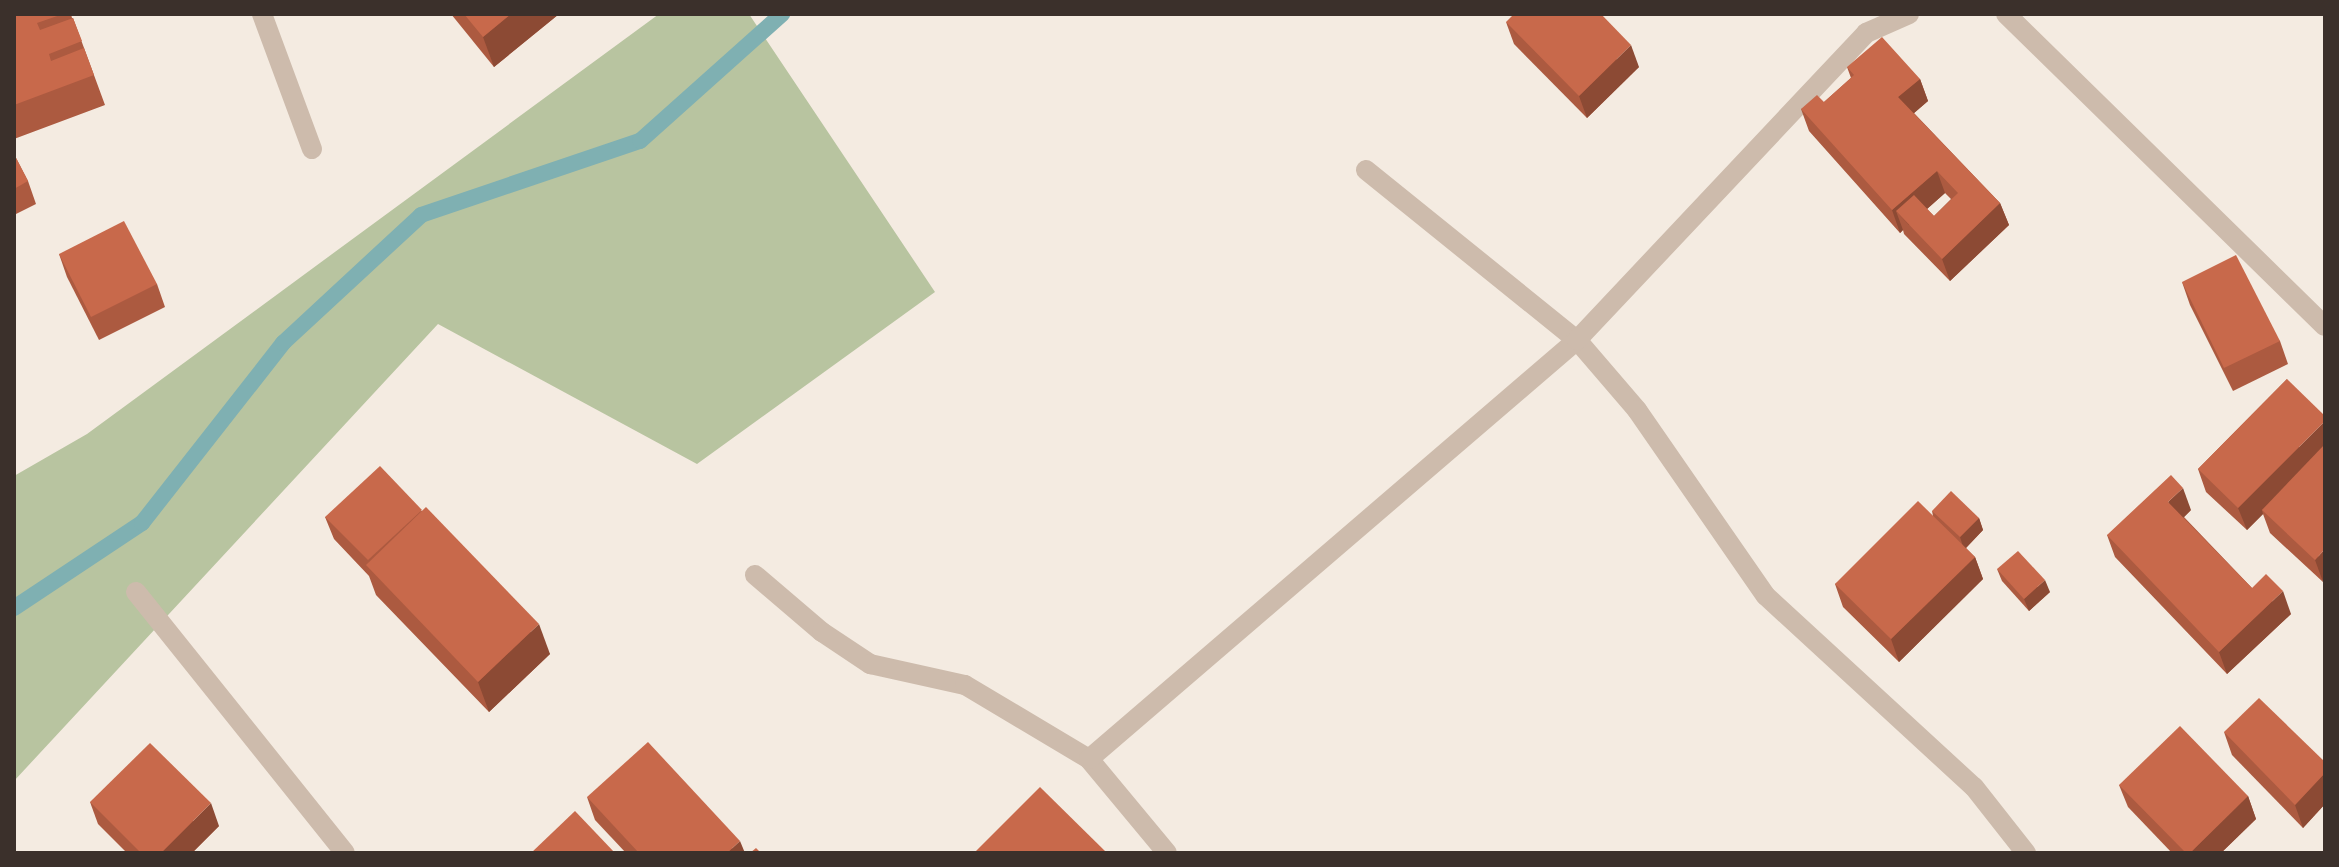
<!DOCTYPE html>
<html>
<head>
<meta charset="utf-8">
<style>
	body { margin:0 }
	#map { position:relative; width:2339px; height:867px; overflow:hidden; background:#f4ebe1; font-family:Rubik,sans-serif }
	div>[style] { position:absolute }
	.green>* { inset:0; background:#b8c4a0 }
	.stream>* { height:16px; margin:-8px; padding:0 8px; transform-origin:8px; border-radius:8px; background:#7fb0b2 }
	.minor>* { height:20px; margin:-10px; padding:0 10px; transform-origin:10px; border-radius:10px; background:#cdbbac }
	.wall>* { inset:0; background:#ac5a40 }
	.shaded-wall>* { inset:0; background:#8c4a34 }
	.building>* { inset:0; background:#c8694b }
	span { translate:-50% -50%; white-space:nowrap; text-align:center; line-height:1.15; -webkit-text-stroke:6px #fbf5ee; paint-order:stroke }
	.frame { position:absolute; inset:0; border:16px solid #3b302b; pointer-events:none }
</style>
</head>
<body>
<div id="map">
	<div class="green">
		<div style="clip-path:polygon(659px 14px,749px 14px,935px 292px,697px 464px,438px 324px,14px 781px,14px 476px,87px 434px)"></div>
	</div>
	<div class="stream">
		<div style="left:14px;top:608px;width:154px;rotate:-33.6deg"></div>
		<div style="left:142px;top:523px;width:229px;rotate:-51.9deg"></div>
		<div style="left:283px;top:343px;width:188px;rotate:-42.8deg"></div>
		<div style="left:421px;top:215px;width:231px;rotate:-18.7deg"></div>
		<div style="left:640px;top:141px;width:191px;rotate:-41.8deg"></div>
	</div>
	<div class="minor">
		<div style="left:262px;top:14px;width:144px;rotate:69.7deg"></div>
		<div style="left:2006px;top:14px;width:446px;rotate:44.4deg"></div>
		<div style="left:1366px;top:170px;width:271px;rotate:38.9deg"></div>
		<div style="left:1577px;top:340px;width:92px;rotate:49.4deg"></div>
		<div style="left:1637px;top:410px;width:226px;rotate:55.3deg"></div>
		<div style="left:1766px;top:596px;width:282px;rotate:42.6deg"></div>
		<div style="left:1974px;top:787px;width:84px;rotate:51.8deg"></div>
		<div style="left:755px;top:575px;width:88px;rotate:40.4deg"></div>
		<div style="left:822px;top:632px;width:58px;rotate:33.7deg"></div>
		<div style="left:870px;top:664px;width:97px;rotate:12.5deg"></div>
		<div style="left:965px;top:685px;width:144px;rotate:30.8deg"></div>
		<div style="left:1089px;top:759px;width:122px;rotate:50.3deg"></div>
		<div style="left:136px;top:592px;width:334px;rotate:51.3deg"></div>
		<div style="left:1089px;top:759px;width:643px;rotate:-40.65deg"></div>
		<div style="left:1577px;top:340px;width:422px;rotate:-46.7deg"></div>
		<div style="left:1866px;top:33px;width:47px;rotate:-23.8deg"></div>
	</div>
	<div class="wall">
		<div style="clip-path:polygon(14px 14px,71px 14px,72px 18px,73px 18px,105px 105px,14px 139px)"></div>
		<div style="clip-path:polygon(451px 14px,559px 14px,494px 67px)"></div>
		<div style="clip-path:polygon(1506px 22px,1639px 67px,1587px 118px,1514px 44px)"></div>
		<div style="clip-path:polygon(evenodd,1847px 67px,1920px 79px,1928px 101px,1914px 113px,2000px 203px,2009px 225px,1950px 281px,1904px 234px,1903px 230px,1900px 233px,1809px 131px,1801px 109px,1824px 102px,1851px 78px,1847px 67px,1945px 193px,1951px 199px,1934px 216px,1927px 209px,1945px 193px)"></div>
		<div style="clip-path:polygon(14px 154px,28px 181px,36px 204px,14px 215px)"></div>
		<div style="clip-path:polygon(59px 254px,157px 284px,165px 307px,99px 340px,67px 277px)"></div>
		<div style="clip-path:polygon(2182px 282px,2280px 341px,2288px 364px,2233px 391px,2190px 305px)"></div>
		<div style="clip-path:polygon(2287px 379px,2323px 582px,2270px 533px,2263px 514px,2247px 530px,2206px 492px,2198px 469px)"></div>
		<div style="clip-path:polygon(2191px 510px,2184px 517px,2252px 588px,2291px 614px,2227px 674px,2115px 557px,2107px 535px)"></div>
		<div style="clip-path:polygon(422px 511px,550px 654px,489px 712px,376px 595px,369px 576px,334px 539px,325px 517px)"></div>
		<div style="clip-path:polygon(1932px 511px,1979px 518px,1983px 530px,1966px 548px,1975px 557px,1983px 579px,1899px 662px,1843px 607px,1835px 584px,1933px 516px)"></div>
		<div style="clip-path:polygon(1997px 569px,2050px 592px,2029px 611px,2002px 581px)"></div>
		<div style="clip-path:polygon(2224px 732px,2325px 762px,2325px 804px,2303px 828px,2232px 755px)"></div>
		<div style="clip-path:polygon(2119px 785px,2248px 796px,2256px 819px,2221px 853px,2172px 853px,2128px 807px)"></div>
		<div style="clip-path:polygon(587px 797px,745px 853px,626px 853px,595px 820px)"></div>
		<div style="clip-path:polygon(90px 802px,219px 826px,192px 853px,127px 853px,98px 824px)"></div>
	</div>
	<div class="shaded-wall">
		<div style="clip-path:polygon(511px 14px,559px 14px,494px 67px,483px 37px)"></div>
		<div style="clip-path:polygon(1631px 45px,1639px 67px,1587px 118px,1579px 96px)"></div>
		<div style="clip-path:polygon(1920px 79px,1928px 101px,1906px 120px,1898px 97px)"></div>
		<div style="clip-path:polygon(1937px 171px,1945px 193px,1909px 225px,1896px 211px,1903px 230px,1900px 233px,1892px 210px)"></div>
		<div style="clip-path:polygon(2000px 203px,2009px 225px,1950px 281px,1942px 259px)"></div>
		<div style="clip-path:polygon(2325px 421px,2325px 452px,2262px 510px,2263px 514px,2247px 530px,2238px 508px)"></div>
		<div style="clip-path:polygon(2183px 488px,2191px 510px,2177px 524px,2168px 502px)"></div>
		<div style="clip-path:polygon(1979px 518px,1983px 530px,1964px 550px,1960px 537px)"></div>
		<div style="clip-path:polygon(2325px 549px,2325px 580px,2323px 582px,2315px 560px)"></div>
		<div style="clip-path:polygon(1975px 557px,1983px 579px,1899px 662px,1891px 639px)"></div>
		<div style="clip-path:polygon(2045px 580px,2050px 592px,2029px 611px,2024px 599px)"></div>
		<div style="clip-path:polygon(2283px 591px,2291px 614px,2227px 674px,2219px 652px)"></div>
		<div style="clip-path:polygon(539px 624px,550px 654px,489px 712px,478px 682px)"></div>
		<div style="clip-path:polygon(2325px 773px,2325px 804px,2303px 828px,2295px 805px)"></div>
		<div style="clip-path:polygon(2248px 796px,2256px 819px,2221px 853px,2190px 853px)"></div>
		<div style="clip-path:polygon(211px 803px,219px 826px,192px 853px,161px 853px)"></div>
		<div style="clip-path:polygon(740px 841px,745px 853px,727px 853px)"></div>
	</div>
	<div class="building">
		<div style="clip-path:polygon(14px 14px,63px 14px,37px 23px,40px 30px,73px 18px,82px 41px,49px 54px,51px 61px,84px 48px,94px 75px,14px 105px)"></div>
		<div style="clip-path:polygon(464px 14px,511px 14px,483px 37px)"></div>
		<div style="clip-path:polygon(1514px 14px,1601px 14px,1631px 45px,1579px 96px,1506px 22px)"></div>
		<div style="clip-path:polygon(1882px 37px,1920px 79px,1898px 97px,2000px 203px,1942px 259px,1896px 211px,1914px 195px,1934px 216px,1958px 193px,1937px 171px,1892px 210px,1801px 109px,1817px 95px,1824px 102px,1854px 75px,1847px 67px)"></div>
		<div style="clip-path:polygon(14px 154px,28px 181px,14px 189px)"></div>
		<div style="clip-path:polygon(124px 221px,157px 284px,91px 317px,59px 254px)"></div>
		<div style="clip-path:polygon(2236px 255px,2280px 341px,2224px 368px,2182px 282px)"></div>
		<div style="clip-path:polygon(2287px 379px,2325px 416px,2325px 421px,2238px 508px,2198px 469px)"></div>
		<div style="clip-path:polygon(2325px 444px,2325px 549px,2315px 560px,2262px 510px)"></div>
		<div style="clip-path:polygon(380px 466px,422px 510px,368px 560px,325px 517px)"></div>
		<div style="clip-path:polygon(2171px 475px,2183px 488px,2168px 502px,2252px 588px,2266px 574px,2283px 591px,2219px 652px,2107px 535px)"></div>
		<div style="clip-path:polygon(1951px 491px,1979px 518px,1960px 537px,1932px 511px)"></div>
		<div style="clip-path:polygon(1918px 501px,1975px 557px,1891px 639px,1835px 584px)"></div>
		<div style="clip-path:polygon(426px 507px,539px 624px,478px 682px,366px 565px)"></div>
		<div style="clip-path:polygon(2018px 551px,2045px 580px,2024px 599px,1997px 569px)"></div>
		<div style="clip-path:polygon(2259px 698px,2325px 762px,2325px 773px,2295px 805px,2224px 732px)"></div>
		<div style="clip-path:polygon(2180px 726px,2248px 796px,2190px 853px,2186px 853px,2119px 785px)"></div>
		<div style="clip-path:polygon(648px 742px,740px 841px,727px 853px,639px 853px,587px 797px)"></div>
		<div style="clip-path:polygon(150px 743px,211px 803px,161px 853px,141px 853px,90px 802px)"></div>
		<div style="clip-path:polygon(1040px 787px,1107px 853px,974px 853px)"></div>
		<div style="clip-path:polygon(575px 811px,615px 853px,531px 853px)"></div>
		<div style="clip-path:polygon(756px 848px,761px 853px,750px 853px)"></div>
	</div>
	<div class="frame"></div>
</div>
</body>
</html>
